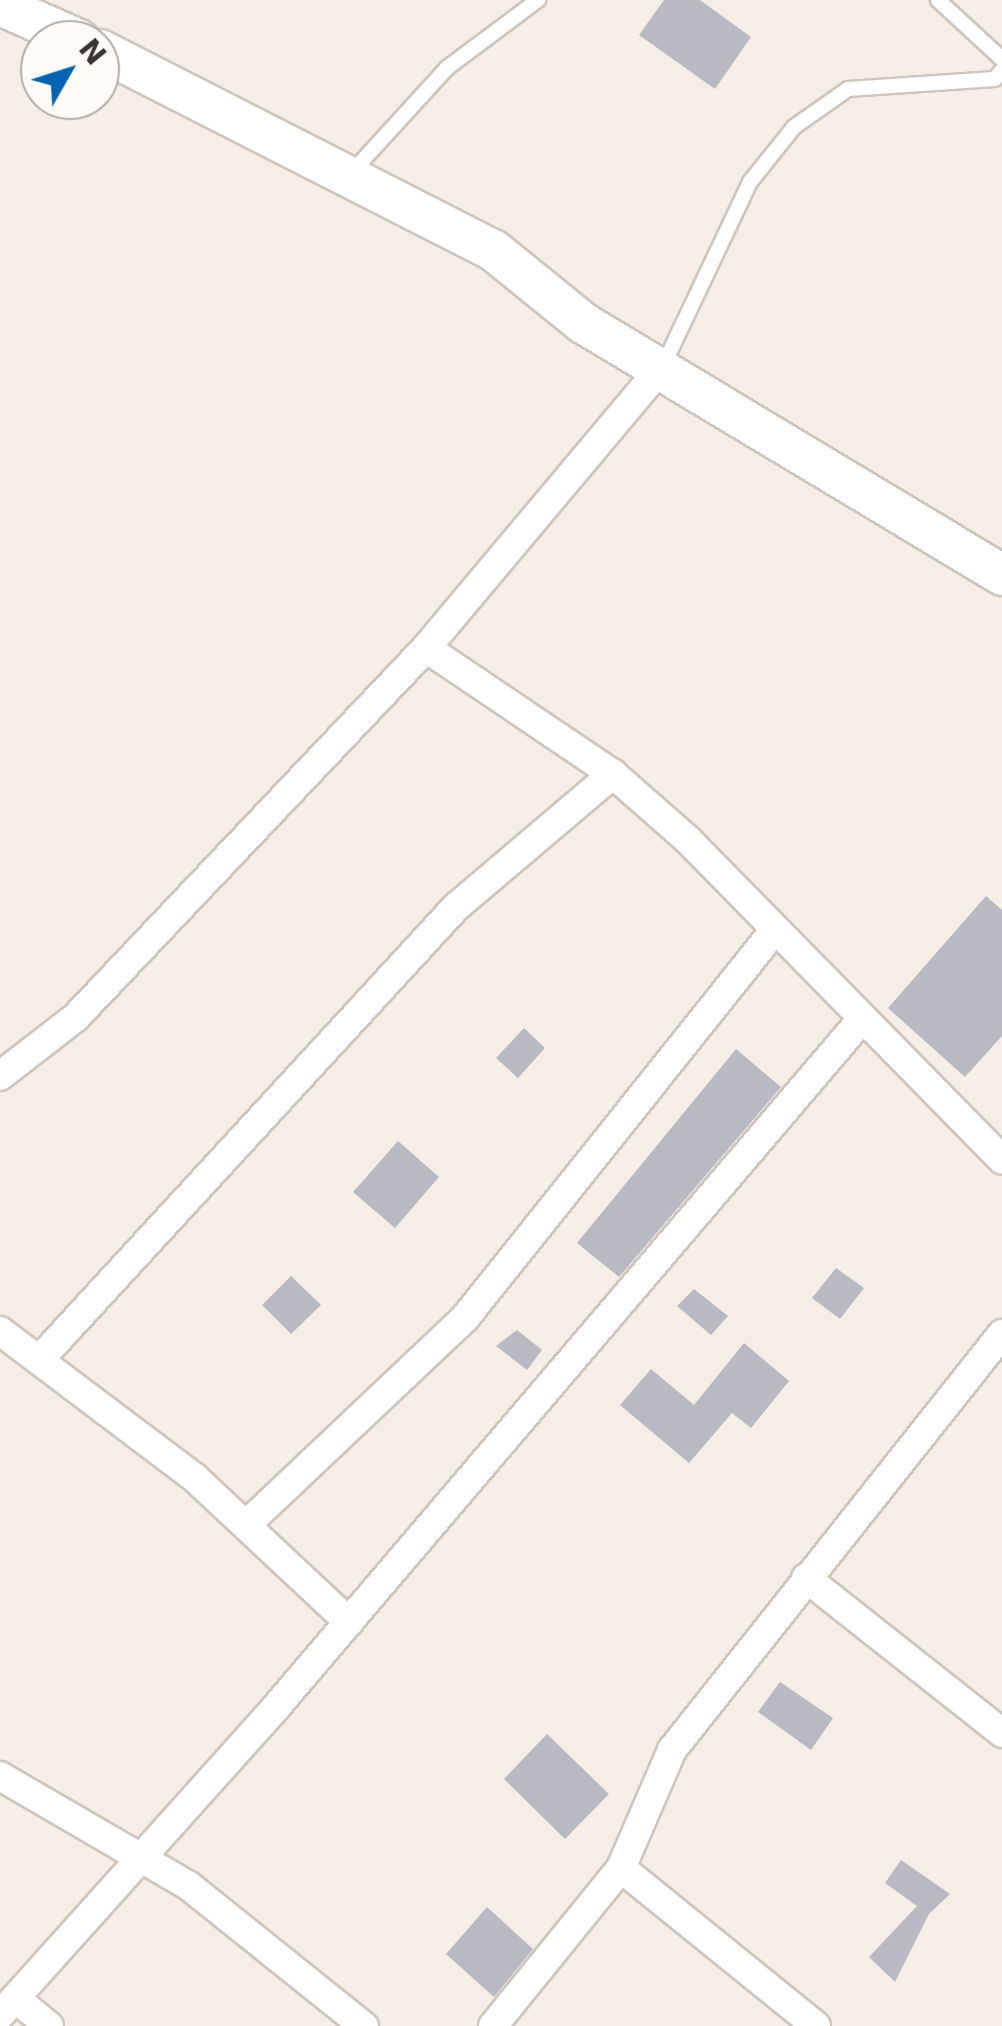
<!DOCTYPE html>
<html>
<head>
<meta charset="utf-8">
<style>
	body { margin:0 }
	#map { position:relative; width:1002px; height:2026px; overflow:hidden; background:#f6ede4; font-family:"DejaVu Sans",sans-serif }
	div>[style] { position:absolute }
	.building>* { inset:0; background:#b9b9c4 }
	.roads { filter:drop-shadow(2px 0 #cec5bd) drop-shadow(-2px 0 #cec5bd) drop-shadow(0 2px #cec5bd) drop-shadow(0 -2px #cec5bd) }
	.service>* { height:14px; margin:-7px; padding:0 7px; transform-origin:7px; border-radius:7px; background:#fff }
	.minor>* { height:28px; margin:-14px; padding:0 14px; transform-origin:14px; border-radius:14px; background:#fff }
	.secondary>* { height:40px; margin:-20px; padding:0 20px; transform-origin:20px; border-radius:20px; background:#fff }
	span { translate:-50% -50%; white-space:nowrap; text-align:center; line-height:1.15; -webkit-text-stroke:8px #fefbf7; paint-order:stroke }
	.north { position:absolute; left:20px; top:20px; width:100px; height:100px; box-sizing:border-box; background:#fefbf7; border:2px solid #afaca8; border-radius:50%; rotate:51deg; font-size:28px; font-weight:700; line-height:40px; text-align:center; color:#393632 }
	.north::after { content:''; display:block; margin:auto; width:35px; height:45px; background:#0564b1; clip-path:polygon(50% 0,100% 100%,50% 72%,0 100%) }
</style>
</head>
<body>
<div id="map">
	<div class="building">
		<div style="clip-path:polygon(664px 0,700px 0,751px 37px,715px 89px,639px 35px)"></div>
		<div style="clip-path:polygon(986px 896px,1002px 910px,1002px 1036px,965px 1077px,888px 1008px)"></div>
		<div style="clip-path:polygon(524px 1028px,545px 1048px,518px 1078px,496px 1058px)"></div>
		<div style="clip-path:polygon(736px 1049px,781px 1087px,619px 1277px,577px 1243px)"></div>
		<div style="clip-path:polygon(398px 1141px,439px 1177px,395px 1228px,353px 1192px)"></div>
		<div style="clip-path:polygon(836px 1268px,864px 1288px,840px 1319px,812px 1298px)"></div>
		<div style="clip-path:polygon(291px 1276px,321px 1305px,291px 1334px,262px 1305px)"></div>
		<div style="clip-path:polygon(694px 1289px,728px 1316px,711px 1335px,677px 1306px)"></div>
		<div style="clip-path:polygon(517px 1330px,542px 1350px,527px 1370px,496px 1346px)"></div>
		<div style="clip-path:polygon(744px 1343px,789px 1381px,751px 1428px,732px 1413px,689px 1463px,620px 1405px,651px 1369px,694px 1405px)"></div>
		<div style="clip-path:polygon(780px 1682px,833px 1718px,811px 1750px,758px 1712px)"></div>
		<div style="clip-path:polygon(547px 1734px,609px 1794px,565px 1839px,504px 1779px)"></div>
		<div style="clip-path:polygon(901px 1860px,950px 1894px,929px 1914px,895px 1982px,869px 1957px,917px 1906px,885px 1883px)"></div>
		<div style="clip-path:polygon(487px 1907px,533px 1949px,494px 1997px,446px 1954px)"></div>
	</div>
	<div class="roads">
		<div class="service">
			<div style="left:938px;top:0;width:87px;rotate:42.7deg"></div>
			<div style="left:352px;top:172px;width:141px;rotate:-47.6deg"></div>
			<div style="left:447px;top:68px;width:114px;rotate:-36.8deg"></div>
			<div style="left:664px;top:364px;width:201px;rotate:-64.7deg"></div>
			<div style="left:750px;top:182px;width:70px;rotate:-51.3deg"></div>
			<div style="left:794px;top:127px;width:66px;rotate:-35.1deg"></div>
			<div style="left:848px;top:89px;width:147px;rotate:-3.9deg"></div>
			<div style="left:995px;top:79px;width:11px;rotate:-52deg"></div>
		</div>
		<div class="minor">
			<div style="left:426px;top:648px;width:225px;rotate:34deg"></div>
			<div style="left:613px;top:774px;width:100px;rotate:41.3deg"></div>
			<div style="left:688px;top:840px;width:448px;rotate:45.5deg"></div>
			<div style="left:0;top:1076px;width:96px;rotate:-37.8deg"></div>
			<div style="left:76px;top:1017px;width:509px;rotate:-46.51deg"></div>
			<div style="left:426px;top:648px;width:371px;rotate:-50deg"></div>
			<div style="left:0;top:1331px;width:244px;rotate:37deg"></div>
			<div style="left:195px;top:1478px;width:211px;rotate:43.1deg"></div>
			<div style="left:39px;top:1360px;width:616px;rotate:-47.37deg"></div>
			<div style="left:456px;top:907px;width:206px;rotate:-40.3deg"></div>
			<div style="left:246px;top:1525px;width:301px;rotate:-43.4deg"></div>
			<div style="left:465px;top:1318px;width:497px;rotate:-51.4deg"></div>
			<div style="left:806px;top:1578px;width:250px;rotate:38.3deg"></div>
			<div style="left:0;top:1776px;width:219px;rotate:30.2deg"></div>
			<div style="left:189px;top:1886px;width:224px;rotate:38.7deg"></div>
			<div style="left:621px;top:1868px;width:251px;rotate:39deg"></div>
			<div style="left:15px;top:1998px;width:44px;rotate:39.5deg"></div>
			<div style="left:0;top:2015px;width:415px;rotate:-48.1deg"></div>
			<div style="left:277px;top:1706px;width:902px;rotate:-49.58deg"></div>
			<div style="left:493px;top:2026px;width:203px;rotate:-51deg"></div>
			<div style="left:621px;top:1868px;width:129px;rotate:-66.6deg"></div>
			<div style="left:672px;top:1750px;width:531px;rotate:-51.58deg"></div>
		</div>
		<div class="secondary">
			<div style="left:0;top:5px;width:86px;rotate:23.9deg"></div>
			<div style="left:100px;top:50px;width:441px;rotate:27deg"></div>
			<div style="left:493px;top:250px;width:116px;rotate:39deg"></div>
			<div style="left:583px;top:323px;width:489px;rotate:31deg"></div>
		</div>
	</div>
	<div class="north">N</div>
</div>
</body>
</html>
